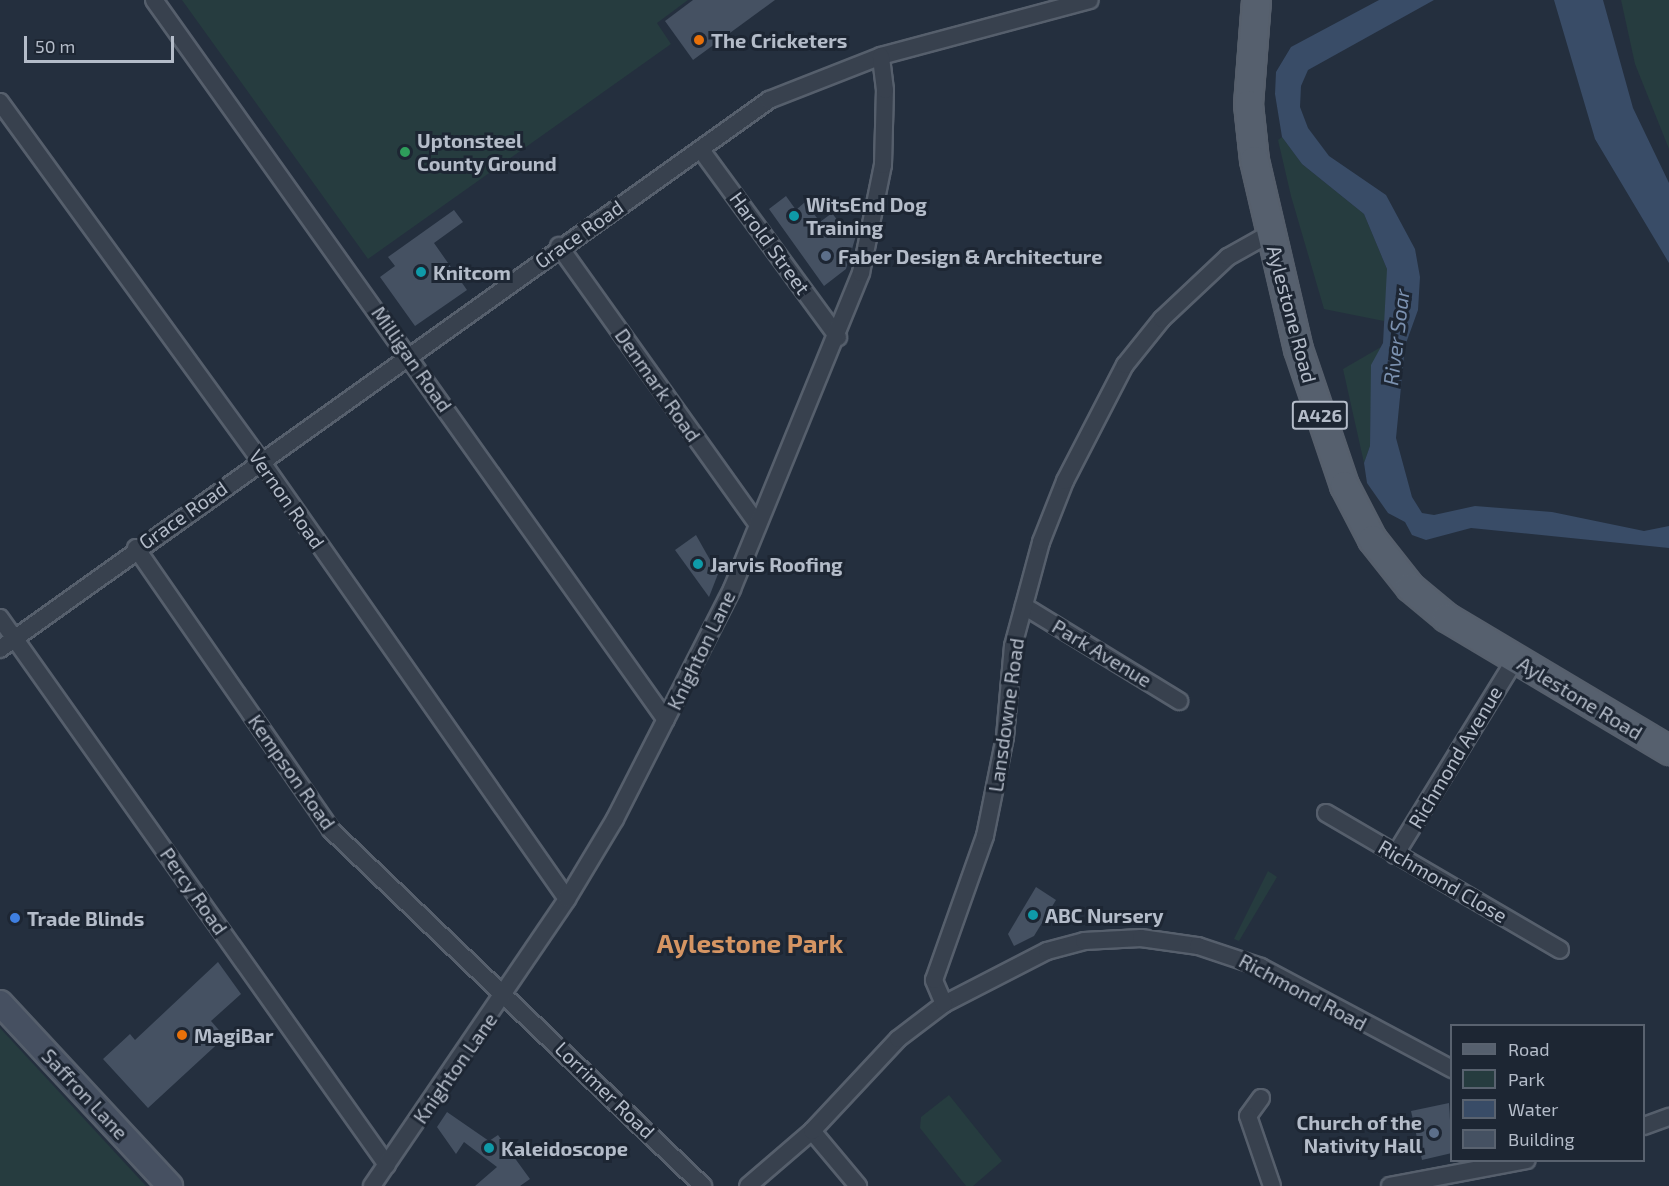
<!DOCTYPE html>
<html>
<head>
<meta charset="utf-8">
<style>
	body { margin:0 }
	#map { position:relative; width:1669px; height:1186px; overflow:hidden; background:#242f3e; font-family:"Exo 2",sans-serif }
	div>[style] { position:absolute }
	.green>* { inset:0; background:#263c3f }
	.water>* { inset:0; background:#394c67 }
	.building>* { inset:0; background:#455162 }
	.roads { filter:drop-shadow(2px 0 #565f6c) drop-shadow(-2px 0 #565f6c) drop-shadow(0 2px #565f6c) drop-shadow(0 -2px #565f6c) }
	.street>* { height:16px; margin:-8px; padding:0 8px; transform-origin:8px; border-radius:8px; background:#38414e }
	.secondary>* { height:24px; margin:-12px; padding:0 12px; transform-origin:12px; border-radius:12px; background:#465061 }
	.primary>* { height:27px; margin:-13.5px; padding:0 13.5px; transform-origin:13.5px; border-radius:13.5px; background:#56606e }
	.dots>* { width:16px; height:16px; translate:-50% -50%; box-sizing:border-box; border:3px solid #1d2633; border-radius:50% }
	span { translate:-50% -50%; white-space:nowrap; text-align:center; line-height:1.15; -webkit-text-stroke:6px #1d2633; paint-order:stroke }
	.shield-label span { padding:2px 4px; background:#1d2633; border:2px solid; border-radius:4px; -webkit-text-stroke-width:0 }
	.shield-label { font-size:18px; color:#b4bcc9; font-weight:700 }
	.poi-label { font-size:20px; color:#b4bcc9; font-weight:700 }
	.left { translate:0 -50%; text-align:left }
	.right { translate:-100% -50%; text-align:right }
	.street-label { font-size:20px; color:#b4bcc9 }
	.water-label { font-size:21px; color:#7c92b1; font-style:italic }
	.district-label { font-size:26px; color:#d59563; font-weight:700 }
	.legend { position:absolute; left:1450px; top:1024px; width:195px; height:138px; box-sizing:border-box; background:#1d2633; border:2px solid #59626f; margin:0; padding:8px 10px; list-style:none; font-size:18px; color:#b4bcc9 }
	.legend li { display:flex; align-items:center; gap:12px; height:30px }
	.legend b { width:30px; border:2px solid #59626f }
	.scale { position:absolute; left:24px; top:36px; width:150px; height:27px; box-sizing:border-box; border:3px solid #b4bcc9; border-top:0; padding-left:8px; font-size:18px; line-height:21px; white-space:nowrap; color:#b4bcc9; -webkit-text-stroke:4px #1d2633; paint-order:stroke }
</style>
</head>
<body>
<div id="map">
	<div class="green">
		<div style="clip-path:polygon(182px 0,688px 0,657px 23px,671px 44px,368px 259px)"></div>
		<div style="clip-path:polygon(1621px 0,1669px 0,1669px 149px,1635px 64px)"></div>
		<div style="clip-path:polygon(1282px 137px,1302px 164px,1364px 214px,1387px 269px,1390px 292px,1384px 321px,1324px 309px,1291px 196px,1278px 140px)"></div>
		<div style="clip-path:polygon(1381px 347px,1372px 365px,1370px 446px,1364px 463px,1343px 369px)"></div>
		<div style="clip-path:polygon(1268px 871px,1277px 877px,1239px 941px,1234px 939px)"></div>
		<div style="clip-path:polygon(0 1028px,146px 1186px,0 1186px)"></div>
		<div style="clip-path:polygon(949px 1095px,1002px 1161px,973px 1186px,966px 1186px,920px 1128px,921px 1117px)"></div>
	</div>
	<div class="water">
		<div style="clip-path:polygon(1379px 0,1434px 0,1308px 70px,1301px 86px,1300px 107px,1308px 128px,1329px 156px,1386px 195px,1415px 249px,1420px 277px,1418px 310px,1405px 346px,1396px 438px,1412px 497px,1422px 513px,1434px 515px,1475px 506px,1552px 512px,1644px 531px,1669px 526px,1669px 548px,1471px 528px,1426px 540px,1412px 535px,1405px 522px,1388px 513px,1367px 483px,1364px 463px,1370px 446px,1371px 365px,1383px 343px,1387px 269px,1364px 214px,1302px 164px,1282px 137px,1275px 94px,1276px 72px,1291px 47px)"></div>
		<div style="clip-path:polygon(1554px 0,1603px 0,1633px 108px,1669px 183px,1669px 263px,1595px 139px)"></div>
	</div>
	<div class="building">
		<div style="clip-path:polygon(693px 0,775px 0,693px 60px,665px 21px)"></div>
		<div style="clip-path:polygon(786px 196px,796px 210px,805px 202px,820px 222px,832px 213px,841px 225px,858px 229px,846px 269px,824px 286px,769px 209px)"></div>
		<div style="clip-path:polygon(454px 210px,463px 222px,434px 243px,467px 290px,415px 326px,380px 277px,395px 266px,388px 257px)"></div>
		<div style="clip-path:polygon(696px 535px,718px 574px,709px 597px,675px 550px)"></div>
		<div style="clip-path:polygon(1036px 887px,1056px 900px,1034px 936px,1014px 946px,1008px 934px)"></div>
		<div style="clip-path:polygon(218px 962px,241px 994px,211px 1021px,225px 1037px,148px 1108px,103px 1059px,130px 1034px,135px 1040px)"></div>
		<div style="clip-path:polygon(1449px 1103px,1452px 1153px,1422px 1160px,1411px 1111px)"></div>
		<div style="clip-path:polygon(447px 1112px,489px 1141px,498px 1135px,530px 1179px,520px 1186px,475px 1186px,497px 1167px,464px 1142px,456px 1154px,437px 1127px)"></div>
	</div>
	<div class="roads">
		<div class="street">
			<div style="left:154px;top:0;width:883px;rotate:54.58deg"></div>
			<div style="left:0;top:102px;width:444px;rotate:54deg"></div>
			<div style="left:261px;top:461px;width:534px;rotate:55.06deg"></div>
			<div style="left:701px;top:150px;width:232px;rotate:53.8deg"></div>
			<div style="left:559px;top:246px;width:341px;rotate:54.5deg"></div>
			<div style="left:136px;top:548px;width:343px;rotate:55.3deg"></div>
			<div style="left:331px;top:830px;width:515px;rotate:43.74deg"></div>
			<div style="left:1024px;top:606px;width:182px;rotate:31.5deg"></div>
			<div style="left:0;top:618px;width:670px;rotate:54.72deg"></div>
			<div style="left:0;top:649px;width:945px;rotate:-35.52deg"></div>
			<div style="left:769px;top:100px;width:120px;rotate:-21.4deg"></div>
			<div style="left:881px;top:56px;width:216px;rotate:-15deg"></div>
			<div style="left:1326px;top:813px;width:271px;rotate:30.3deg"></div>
			<div style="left:1395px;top:855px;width:229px;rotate:-58.4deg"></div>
			<div style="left:944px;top:1004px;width:116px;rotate:-27.2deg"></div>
			<div style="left:1047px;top:951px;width:38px;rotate:-15deg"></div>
			<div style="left:1084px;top:941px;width:57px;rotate:-3deg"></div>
			<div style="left:1141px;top:938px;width:58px;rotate:8deg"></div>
			<div style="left:1198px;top:946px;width:66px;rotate:18.4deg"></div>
			<div style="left:1261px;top:967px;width:217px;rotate:28.1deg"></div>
			<div style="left:1261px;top:1098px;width:22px;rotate:126deg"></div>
			<div style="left:1248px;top:1116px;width:74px;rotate:71.1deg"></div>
			<div style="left:1644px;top:1126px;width:27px;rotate:-20deg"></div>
			<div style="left:812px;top:1131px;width:72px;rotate:50.1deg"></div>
			<div style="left:372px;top:1186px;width:347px;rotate:-55.8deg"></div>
			<div style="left:567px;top:899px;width:93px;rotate:-59deg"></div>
			<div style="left:615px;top:819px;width:258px;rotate:-63deg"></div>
			<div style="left:732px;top:589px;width:341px;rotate:-67.8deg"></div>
			<div style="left:861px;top:273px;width:110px;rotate:-78.5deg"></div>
			<div style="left:883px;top:165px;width:75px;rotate:-88.5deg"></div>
			<div style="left:885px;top:90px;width:34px;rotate:-97deg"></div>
			<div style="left:748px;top:1186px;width:84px;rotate:-40.7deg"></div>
			<div style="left:812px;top:1131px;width:126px;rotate:-46.9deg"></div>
			<div style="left:898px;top:1039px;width:58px;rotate:-37.3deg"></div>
			<div style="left:944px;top:1004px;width:26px;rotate:-113deg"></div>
			<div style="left:934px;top:980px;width:153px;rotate:-70.5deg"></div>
			<div style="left:985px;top:836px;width:101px;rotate:-78.6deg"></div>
			<div style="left:1005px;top:737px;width:91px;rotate:-85deg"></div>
			<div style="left:1013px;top:646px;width:108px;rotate:-74.9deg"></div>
			<div style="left:1041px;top:542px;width:66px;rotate:-68.5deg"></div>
			<div style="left:1065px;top:481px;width:131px;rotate:-62.7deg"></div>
			<div style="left:1125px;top:365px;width:59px;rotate:-51.2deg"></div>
			<div style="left:1162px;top:319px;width:91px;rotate:-43.2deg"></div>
			<div style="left:1228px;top:257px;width:49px;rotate:-29.2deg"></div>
			<div style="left:1390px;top:1186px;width:139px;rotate:-10.7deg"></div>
		</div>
		<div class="secondary">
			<div style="left:0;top:1003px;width:250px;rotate:47.1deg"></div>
		</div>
		<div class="primary">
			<div style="left:1256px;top:0;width:104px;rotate:94.4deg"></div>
			<div style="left:1248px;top:104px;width:56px;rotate:83.9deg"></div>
			<div style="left:1254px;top:160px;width:194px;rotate:76.9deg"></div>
			<div style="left:1298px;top:349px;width:144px;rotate:71.3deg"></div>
			<div style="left:1344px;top:485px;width:61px;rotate:62.6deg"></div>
			<div style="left:1372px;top:539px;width:61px;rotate:51.6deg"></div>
			<div style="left:1410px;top:587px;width:47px;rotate:39.8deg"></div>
			<div style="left:1446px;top:617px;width:260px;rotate:30.8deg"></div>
		</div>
	</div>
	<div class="dots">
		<div style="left:699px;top:40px;background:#e8710a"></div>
		<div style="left:405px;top:152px;background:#2e9e5b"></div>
		<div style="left:794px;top:216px;background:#0f9aa8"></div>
		<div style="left:826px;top:256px;background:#5c6f8a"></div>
		<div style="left:421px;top:272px;background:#0f9aa8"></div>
		<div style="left:698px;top:564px;background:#0f9aa8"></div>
		<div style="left:1033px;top:915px;background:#0f9aa8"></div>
		<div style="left:15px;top:918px;background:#3f7fe0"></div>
		<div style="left:182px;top:1035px;background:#e8710a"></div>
		<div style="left:1434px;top:1133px;background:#5c6f8a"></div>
		<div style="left:489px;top:1148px;background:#0f9aa8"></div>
	</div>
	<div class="shield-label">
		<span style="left:1320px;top:415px">A426</span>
	</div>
	<div class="poi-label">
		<span class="left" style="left:711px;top:40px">The Cricketers</span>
		<span class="left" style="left:417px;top:152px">Uptonsteel<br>County Ground</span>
		<span class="left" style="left:806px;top:216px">WitsEnd Dog<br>Training</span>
		<span class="left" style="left:838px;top:256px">Faber Design &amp; Architecture</span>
		<span class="left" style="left:433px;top:272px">Knitcom</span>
		<span class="left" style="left:710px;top:564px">Jarvis Roofing</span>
		<span class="left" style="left:1045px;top:915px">ABC Nursery</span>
		<span class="left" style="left:27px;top:918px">Trade Blinds</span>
		<span class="left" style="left:194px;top:1035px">MagiBar</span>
		<span class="right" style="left:1422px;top:1134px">Church of the<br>Nativity Hall</span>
		<span class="left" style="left:501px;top:1148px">Kaleidoscope</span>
	</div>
	<div class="street-label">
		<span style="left:579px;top:234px;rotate:-35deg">Grace Road</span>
		<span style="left:770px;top:243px;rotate:54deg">Harold Street</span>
		<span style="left:1292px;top:314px;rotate:75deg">Aylestone Road</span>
		<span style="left:412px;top:359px;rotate:55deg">Milligan Road</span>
		<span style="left:658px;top:385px;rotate:55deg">Denmark Road</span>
		<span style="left:287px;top:499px;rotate:55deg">Vernon Road</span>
		<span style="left:183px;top:515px;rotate:-35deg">Grace Road</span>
		<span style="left:701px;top:650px;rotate:-64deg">Knighton Lane</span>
		<span style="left:1102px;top:653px;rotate:31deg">Park Avenue</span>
		<span style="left:1580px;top:698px;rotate:31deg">Aylestone Road</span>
		<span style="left:1006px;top:715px;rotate:-82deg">Lansdowne Road</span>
		<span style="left:1455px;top:757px;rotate:-59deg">Richmond Avenue</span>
		<span style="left:292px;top:772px;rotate:55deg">Kempson Road</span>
		<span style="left:1443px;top:881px;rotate:30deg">Richmond Close</span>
		<span style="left:194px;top:891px;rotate:55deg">Percy Road</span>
		<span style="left:1303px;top:992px;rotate:28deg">Richmond Road</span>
		<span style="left:455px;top:1068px;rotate:-55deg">Knighton Lane</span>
		<span style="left:605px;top:1090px;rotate:44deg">Lorrimer Road</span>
		<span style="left:85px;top:1094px;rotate:47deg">Saffron Lane</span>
	</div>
	<div class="water-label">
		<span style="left:1396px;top:337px;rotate:-83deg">River Soar</span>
	</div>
	<div class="district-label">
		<span style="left:750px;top:943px">Aylestone Park</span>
	</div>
	<ul class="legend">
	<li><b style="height:8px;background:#56606e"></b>Road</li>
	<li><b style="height:16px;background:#263c3f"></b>Park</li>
	<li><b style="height:16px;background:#394c67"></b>Water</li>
	<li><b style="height:16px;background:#455162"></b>Building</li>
	</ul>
	<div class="scale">50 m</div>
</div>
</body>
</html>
